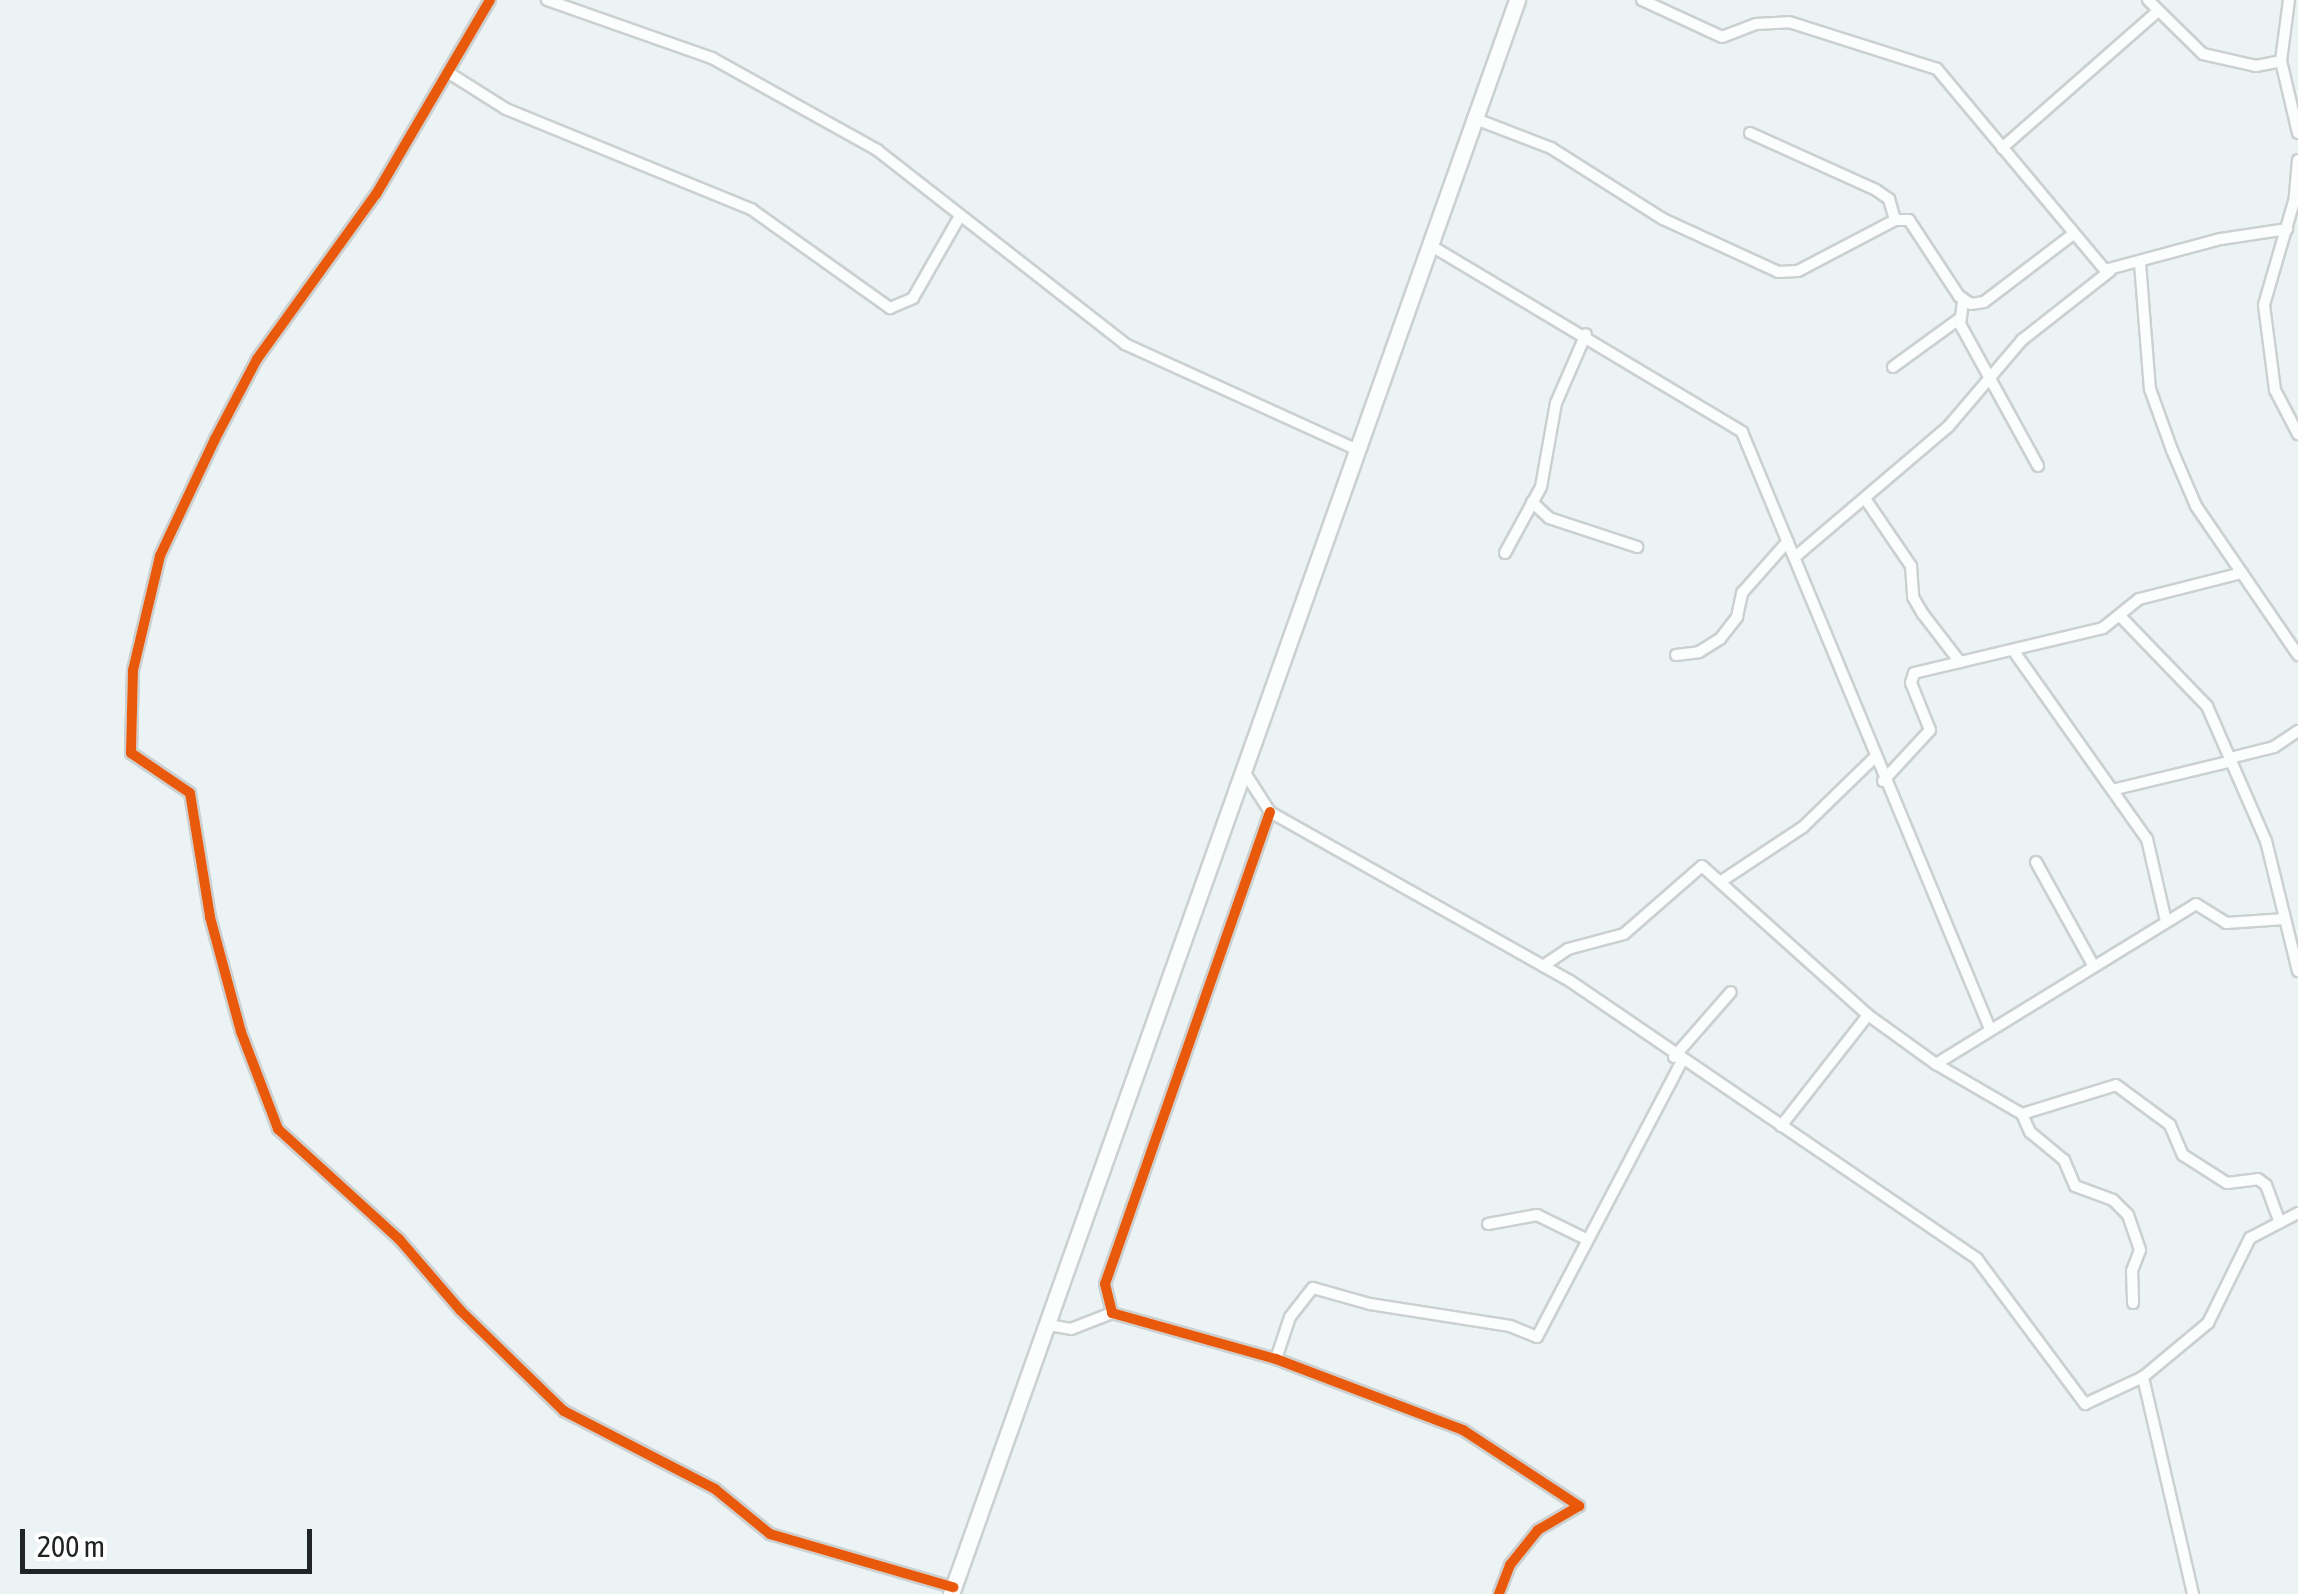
<!DOCTYPE html>
<html>
<head>
<meta charset="utf-8">
<style>
	body { margin:0 }
	#map { position:relative; width:2298px; height:1594px; overflow:hidden; background:#ecf3f4; font-family:"Asap Condensed",sans-serif }
	div>[style] { position:absolute }
	.roads { filter:drop-shadow(2px 0 #cbd0d1) drop-shadow(-2px 0 #cbd0d1) drop-shadow(0 2px #cbd0d1) drop-shadow(0 -2px #cbd0d1) }
	.minor>* { height:10px; margin:-5px; padding:0 5px; transform-origin:5px; border-radius:5px; background:#fcfdfd }
	.primary>* { height:15px; margin:-7.5px; padding:0 7.5px; transform-origin:7.5px; border-radius:7.5px; background:#fcfdfd }
	.cycleway>* { height:10px; margin:-5px; padding:0 5px; transform-origin:5px; border-radius:5px; background:#e8590c }
	span { translate:-50% -50%; white-space:nowrap; text-align:center; line-height:1.15; -webkit-text-stroke:8px #fff; paint-order:stroke }
	.scale { position:absolute; left:20px; top:1529px; width:292px; height:45px; box-sizing:border-box; border:5px solid #202425; border-top:0; padding-left:12px; font-size:30px; line-height:35px; white-space:nowrap; color:#202425; -webkit-text-stroke:8px #fff; paint-order:stroke }
</style>
</head>
<body>
<div id="map">
	<div class="roads">
		<div class="minor">
			<div style="left:490px;top:0;width:225px;rotate:120.4deg"></div>
			<div style="left:376px;top:194px;width:203px;rotate:125.8deg"></div>
			<div style="left:257px;top:359px;width:90px;rotate:117.7deg"></div>
			<div style="left:215px;top:439px;width:129px;rotate:115.2deg"></div>
			<div style="left:160px;top:556px;width:117px;rotate:103.3deg"></div>
			<div style="left:133px;top:670px;width:83px;rotate:91.4deg"></div>
			<div style="left:131px;top:753px;width:71px;rotate:34.1deg"></div>
			<div style="left:190px;top:793px;width:126px;rotate:80.8deg"></div>
			<div style="left:210px;top:917px;width:119px;rotate:74.9deg"></div>
			<div style="left:241px;top:1032px;width:104px;rotate:69.1deg"></div>
			<div style="left:278px;top:1129px;width:164px;rotate:42.3deg"></div>
			<div style="left:399px;top:1239px;width:94px;rotate:49.3deg"></div>
			<div style="left:460px;top:1310px;width:145px;rotate:44.2deg"></div>
			<div style="left:564px;top:1411px;width:170px;rotate:27.3deg"></div>
			<div style="left:715px;top:1489px;width:71px;rotate:39.3deg"></div>
			<div style="left:770px;top:1534px;width:191px;rotate:16.2deg"></div>
			<div style="left:547px;top:0;width:175px;rotate:19.4deg"></div>
			<div style="left:712px;top:58px;width:189px;rotate:29.1deg"></div>
			<div style="left:877px;top:150px;width:315px;rotate:38deg"></div>
			<div style="left:1125px;top:344px;width:258px;rotate:24.5deg"></div>
			<div style="left:1642px;top:0;width:88px;rotate:24.8deg"></div>
			<div style="left:1722px;top:37px;width:36px;rotate:-21deg"></div>
			<div style="left:1756px;top:24px;width:33px;rotate:-3deg"></div>
			<div style="left:1789px;top:22px;width:155px;rotate:17.6deg"></div>
			<div style="left:1937px;top:69px;width:262px;rotate:50.1deg"></div>
			<div style="left:2105px;top:270px;width:120px;rotate:-15deg"></div>
			<div style="left:2221px;top:239px;width:67px;rotate:-8.6deg"></div>
			<div style="left:2148px;top:0;width:77px;rotate:44.5deg"></div>
			<div style="left:2203px;top:54px;width:54px;rotate:12.8deg"></div>
			<div style="left:2256px;top:66px;width:25px;rotate:-11deg"></div>
			<div style="left:2289px;top:0;width:62px;rotate:97.5deg"></div>
			<div style="left:2281px;top:61px;width:74px;rotate:76.7deg"></div>
			<div style="left:449px;top:73px;width:67px;rotate:32.3deg"></div>
			<div style="left:506px;top:109px;width:265px;rotate:22.2deg"></div>
			<div style="left:751px;top:209px;width:171px;rotate:35.5deg"></div>
			<div style="left:890px;top:308px;width:25px;rotate:-23deg"></div>
			<div style="left:913px;top:298px;width:95px;rotate:-60.2deg"></div>
			<div style="left:1473px;top:118px;width:84px;rotate:21deg"></div>
			<div style="left:1551px;top:148px;width:133px;rotate:32.4deg"></div>
			<div style="left:1663px;top:219px;width:127px;rotate:24.7deg"></div>
			<div style="left:1778px;top:272px;width:20px;rotate:-3deg"></div>
			<div style="left:1798px;top:271px;width:110px;rotate:-27.7deg"></div>
			<div style="left:1895px;top:220px;width:14px"></div>
			<div style="left:1909px;top:220px;width:91px;rotate:56.7deg"></div>
			<div style="left:1959px;top:296px;width:14px;rotate:34deg"></div>
			<div style="left:1971px;top:304px;width:13px;rotate:-9deg"></div>
			<div style="left:1984px;top:302px;width:111px;rotate:-37.3deg"></div>
			<div style="left:1750px;top:133px;width:138px;rotate:24.3deg"></div>
			<div style="left:1876px;top:190px;width:16px;rotate:35deg"></div>
			<div style="left:1889px;top:199px;width:22px;rotate:74deg"></div>
			<div style="left:2002px;top:148px;width:208px;rotate:-41.3deg"></div>
			<div style="left:2298px;top:160px;width:38px;rotate:95deg"></div>
			<div style="left:2295px;top:198px;width:111px;rotate:106.2deg"></div>
			<div style="left:2264px;top:305px;width:86px;rotate:82.6deg"></div>
			<div style="left:2275px;top:390px;width:50px;rotate:62.4deg"></div>
			<div style="left:1430px;top:245px;width:364px;rotate:30.9deg"></div>
			<div style="left:1742px;top:432px;width:646px;rotate:67.44deg"></div>
			<div style="left:2140px;top:263px;width:126px;rotate:85.5deg"></div>
			<div style="left:2150px;top:389px;width:65px;rotate:70.2deg"></div>
			<div style="left:2172px;top:450px;width:61px;rotate:66.8deg"></div>
			<div style="left:2196px;top:506px;width:181px;rotate:55.6deg"></div>
			<div style="left:1963px;top:301px;width:23px;rotate:97deg"></div>
			<div style="left:1960px;top:324px;width:162px;rotate:61.2deg"></div>
			<div style="left:1893px;top:367px;width:82px;rotate:-36deg"></div>
			<div style="left:1866px;top:500px;width:80px;rotate:55.7deg"></div>
			<div style="left:1911px;top:566px;width:31px;rotate:86deg"></div>
			<div style="left:1913px;top:597px;width:20px;rotate:60deg"></div>
			<div style="left:1923px;top:614px;width:61px;rotate:52.4deg"></div>
			<div style="left:1532px;top:502px;width:23px;rotate:43deg"></div>
			<div style="left:1549px;top:518px;width:93px;rotate:18.2deg"></div>
			<div style="left:1505px;top:553px;width:75px;rotate:-61.4deg"></div>
			<div style="left:1541px;top:487px;width:85px;rotate:-79.9deg"></div>
			<div style="left:1556px;top:403px;width:75px;rotate:-66.5deg"></div>
			<div style="left:1795px;top:557px;width:201px;rotate:-40.4deg"></div>
			<div style="left:1948px;top:427px;width:114px;rotate:-49.6deg"></div>
			<div style="left:2022px;top:340px;width:112px;rotate:-38.1deg"></div>
			<div style="left:2121px;top:617px;width:124px;rotate:46deg"></div>
			<div style="left:2207px;top:706px;width:147px;rotate:66.4deg"></div>
			<div style="left:2266px;top:841px;width:134px;rotate:76.2deg"></div>
			<div style="left:2013px;top:650px;width:232px;rotate:54.7deg"></div>
			<div style="left:2147px;top:839px;width:84px;rotate:77deg"></div>
			<div style="left:1676px;top:655px;width:23px;rotate:-7deg"></div>
			<div style="left:1699px;top:652px;width:25px;rotate:-32deg"></div>
			<div style="left:1720px;top:639px;width:28px;rotate:-52deg"></div>
			<div style="left:1737px;top:617px;width:25px;rotate:-78deg"></div>
			<div style="left:1742px;top:593px;width:69px;rotate:-48.5deg"></div>
			<div style="left:2230px;top:758px;width:45px;rotate:-14deg"></div>
			<div style="left:2274px;top:747px;width:29px;rotate:-34deg"></div>
			<div style="left:1245px;top:773px;width:46px;rotate:57.3deg"></div>
			<div style="left:1270px;top:812px;width:344px;rotate:29.4deg"></div>
			<div style="left:1570px;top:981px;width:493px;rotate:34.3deg"></div>
			<div style="left:1977px;top:1259px;width:181px;rotate:53.3deg"></div>
			<div style="left:2085px;top:1404px;width:64px;rotate:-25deg"></div>
			<div style="left:1883px;top:781px;width:69px;rotate:-47.3deg"></div>
			<div style="left:1930px;top:730px;width:51px;rotate:-112deg"></div>
			<div style="left:1911px;top:683px;width:10px;rotate:-73deg"></div>
			<div style="left:1914px;top:673px;width:194px;rotate:-13.4deg"></div>
			<div style="left:2103px;top:628px;width:46px;rotate:-38.9deg"></div>
			<div style="left:2139px;top:599px;width:106px;rotate:-14.2deg"></div>
			<div style="left:2116px;top:789px;width:119px;rotate:-13.6deg"></div>
			<div style="left:1270px;top:812px;width:500px;rotate:109.27deg"></div>
			<div style="left:1105px;top:1284px;width:30px;rotate:76deg"></div>
			<div style="left:1112px;top:1313px;width:170px;rotate:15.7deg"></div>
			<div style="left:1276px;top:1359px;width:200px;rotate:20.8deg"></div>
			<div style="left:1463px;top:1430px;width:139px;rotate:33.2deg"></div>
			<div style="left:1579px;top:1506px;width:48px;rotate:149.7deg"></div>
			<div style="left:1538px;top:1530px;width:45px;rotate:128.7deg"></div>
			<div style="left:1510px;top:1565px;width:31px;rotate:111deg"></div>
			<div style="left:2036px;top:862px;width:118px;rotate:61deg"></div>
			<div style="left:1723px;top:880px;width:96px;rotate:-33.5deg"></div>
			<div style="left:1803px;top:827px;width:99px;rotate:-44.2deg"></div>
			<div style="left:1543px;top:966px;width:30px;rotate:-34deg"></div>
			<div style="left:1568px;top:949px;width:58px;rotate:-15deg"></div>
			<div style="left:1624px;top:934px;width:103px;rotate:-41.1deg"></div>
			<div style="left:1702px;top:866px;width:223px;rotate:41.9deg"></div>
			<div style="left:1674px;top:1057px;width:86px;rotate:-48.8deg"></div>
			<div style="left:1936px;top:1064px;width:99px;rotate:30.2deg"></div>
			<div style="left:2022px;top:1114px;width:20px;rotate:66deg"></div>
			<div style="left:2030px;top:1132px;width:44px;rotate:39.5deg"></div>
			<div style="left:2064px;top:1160px;width:28px;rotate:67deg"></div>
			<div style="left:2075px;top:1186px;width:40px;rotate:20.2deg"></div>
			<div style="left:2113px;top:1200px;width:21px;rotate:45deg"></div>
			<div style="left:2128px;top:1215px;width:37px;rotate:71deg"></div>
			<div style="left:2140px;top:1250px;width:22px;rotate:111deg"></div>
			<div style="left:2132px;top:1271px;width:32px;rotate:88deg"></div>
			<div style="left:2022px;top:1114px;width:98px;rotate:-17.1deg"></div>
			<div style="left:2116px;top:1085px;width:67px;rotate:36.5deg"></div>
			<div style="left:2170px;top:1125px;width:33px;rotate:67deg"></div>
			<div style="left:2183px;top:1155px;width:52px;rotate:32.5deg"></div>
			<div style="left:2227px;top:1183px;width:31px;rotate:-7deg"></div>
			<div style="left:2258px;top:1179px;width:10px;rotate:37deg"></div>
			<div style="left:2266px;top:1185px;width:40px;rotate:69.8deg"></div>
			<div style="left:1781px;top:1126px;width:141px;rotate:-51.9deg"></div>
			<div style="left:1868px;top:1015px;width:84px;rotate:35.8deg"></div>
			<div style="left:1936px;top:1064px;width:305px;rotate:-31.6deg"></div>
			<div style="left:2196px;top:904px;width:36px;rotate:32deg"></div>
			<div style="left:2226px;top:923px;width:59px;rotate:-3.9deg"></div>
			<div style="left:1488px;top:1224px;width:50px;rotate:-10.4deg"></div>
			<div style="left:1537px;top:1215px;width:55px;rotate:26.1deg"></div>
			<div style="left:1049px;top:1325px;width:22px;rotate:10deg"></div>
			<div style="left:1071px;top:1329px;width:44px;rotate:-21.3deg"></div>
			<div style="left:1276px;top:1359px;width:44px;rotate:-71.6deg"></div>
			<div style="left:1290px;top:1317px;width:37px;rotate:-52deg"></div>
			<div style="left:1313px;top:1288px;width:59px;rotate:15.7deg"></div>
			<div style="left:1370px;top:1304px;width:142px;rotate:8.9deg"></div>
			<div style="left:1510px;top:1326px;width:29px;rotate:22deg"></div>
			<div style="left:1537px;top:1337px;width:310px;rotate:-62.3deg"></div>
			<div style="left:2193px;top:1594px;width:223px;rotate:-103deg"></div>
			<div style="left:2143px;top:1377px;width:85px;rotate:-39.7deg"></div>
			<div style="left:2208px;top:1323px;width:95px;rotate:-63.7deg"></div>
			<div style="left:2250px;top:1238px;width:54px;rotate:-27.5deg"></div>
		</div>
		<div class="primary">
			<div style="left:951px;top:1594px;width:1692px;rotate:-70.45deg"></div>
		</div>
	</div>
	<div class="cycleway">
		<div style="left:490px;top:0;width:225px;rotate:120.4deg"></div>
		<div style="left:376px;top:194px;width:203px;rotate:125.8deg"></div>
		<div style="left:257px;top:359px;width:90px;rotate:117.7deg"></div>
		<div style="left:215px;top:439px;width:129px;rotate:115.2deg"></div>
		<div style="left:160px;top:556px;width:117px;rotate:103.3deg"></div>
		<div style="left:133px;top:670px;width:83px;rotate:91.4deg"></div>
		<div style="left:131px;top:753px;width:71px;rotate:34.1deg"></div>
		<div style="left:190px;top:793px;width:126px;rotate:80.8deg"></div>
		<div style="left:210px;top:917px;width:119px;rotate:74.9deg"></div>
		<div style="left:241px;top:1032px;width:104px;rotate:69.1deg"></div>
		<div style="left:278px;top:1129px;width:164px;rotate:42.3deg"></div>
		<div style="left:399px;top:1239px;width:94px;rotate:49.3deg"></div>
		<div style="left:460px;top:1310px;width:145px;rotate:44.2deg"></div>
		<div style="left:564px;top:1411px;width:170px;rotate:27.3deg"></div>
		<div style="left:715px;top:1489px;width:71px;rotate:39.3deg"></div>
		<div style="left:770px;top:1534px;width:191px;rotate:16.2deg"></div>
		<div style="left:1270px;top:812px;width:500px;rotate:109.27deg"></div>
		<div style="left:1105px;top:1284px;width:30px;rotate:76deg"></div>
		<div style="left:1112px;top:1313px;width:170px;rotate:15.7deg"></div>
		<div style="left:1276px;top:1359px;width:200px;rotate:20.8deg"></div>
		<div style="left:1463px;top:1430px;width:139px;rotate:33.2deg"></div>
		<div style="left:1579px;top:1506px;width:48px;rotate:149.7deg"></div>
		<div style="left:1538px;top:1530px;width:45px;rotate:128.7deg"></div>
		<div style="left:1510px;top:1565px;width:31px;rotate:111deg"></div>
	</div>
	<div class="scale">200 m</div>
</div>
</body>
</html>
